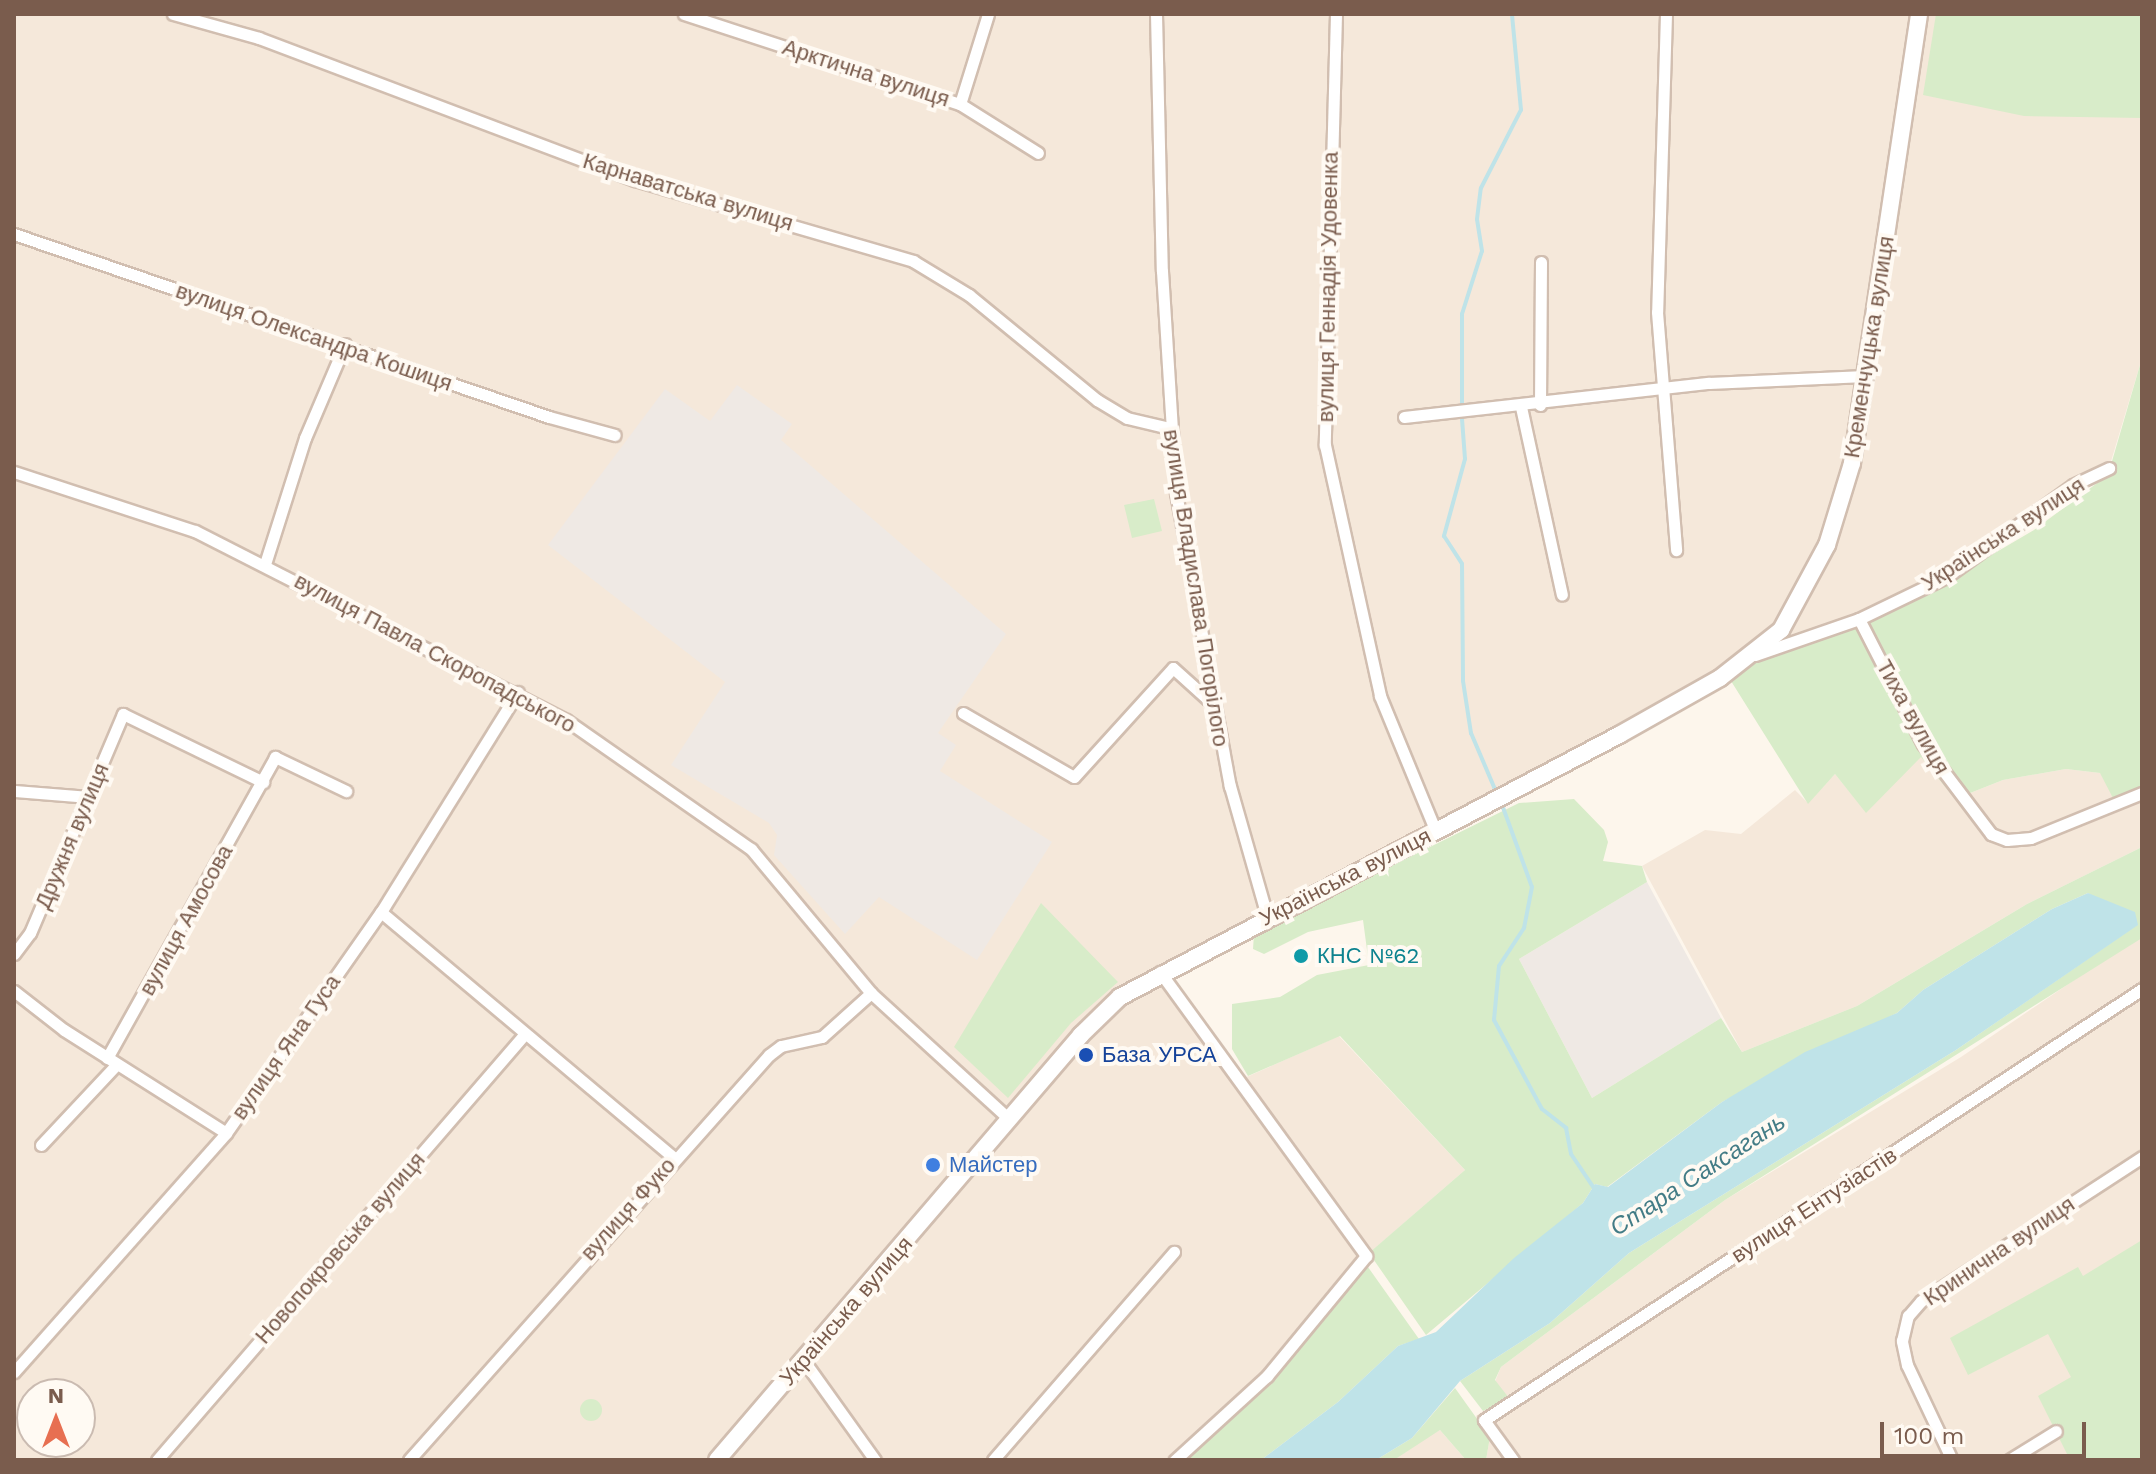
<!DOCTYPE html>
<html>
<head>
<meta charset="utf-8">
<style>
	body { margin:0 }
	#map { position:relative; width:2156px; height:1474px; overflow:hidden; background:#fdf6ec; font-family:"Work Sans",sans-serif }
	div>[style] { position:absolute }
	.residential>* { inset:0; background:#f5e8da }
	.industrial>* { inset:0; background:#efe9e4 }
	.green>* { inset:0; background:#d8ecc9 }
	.round { border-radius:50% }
	.water>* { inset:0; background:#bfe3e8 }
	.stream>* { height:4px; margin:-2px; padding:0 2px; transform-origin:2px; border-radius:2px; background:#bfe3e8 }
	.roads { filter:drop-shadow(2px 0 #d1beb0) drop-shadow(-2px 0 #d1beb0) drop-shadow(0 2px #d1beb0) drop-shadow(0 -2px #d1beb0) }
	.street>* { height:11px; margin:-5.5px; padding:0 5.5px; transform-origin:5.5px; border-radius:5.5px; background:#fff }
	.secondary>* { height:16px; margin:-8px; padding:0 8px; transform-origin:8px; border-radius:8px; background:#fff }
	.dots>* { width:22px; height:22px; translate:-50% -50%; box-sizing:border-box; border:4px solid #fffaf3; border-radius:50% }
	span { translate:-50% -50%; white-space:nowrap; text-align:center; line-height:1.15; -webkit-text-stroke:8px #fffaf3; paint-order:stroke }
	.street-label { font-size:22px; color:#7a5c4d }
	.culture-label { font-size:22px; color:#0d838f }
	.left { translate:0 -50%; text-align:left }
	.transit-label { font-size:22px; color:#164399 }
	.shop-label { font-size:22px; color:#366cbe }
	.water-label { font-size:24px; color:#437c86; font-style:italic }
	.frame { position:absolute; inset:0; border:16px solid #7a5c4d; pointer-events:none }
	.north { position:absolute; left:16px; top:1378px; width:80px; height:80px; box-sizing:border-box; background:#fffaf3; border:2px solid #cabbb1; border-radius:50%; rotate:0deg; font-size:22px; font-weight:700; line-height:32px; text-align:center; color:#7a5c4d }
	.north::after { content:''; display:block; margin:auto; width:28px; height:36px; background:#e76f51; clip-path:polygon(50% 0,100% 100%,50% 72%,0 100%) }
	.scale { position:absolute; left:1880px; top:1422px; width:206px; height:36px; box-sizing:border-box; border:4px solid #7a5c4d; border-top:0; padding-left:10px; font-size:24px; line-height:28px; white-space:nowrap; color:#7a5c4d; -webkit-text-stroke:6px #fffaf3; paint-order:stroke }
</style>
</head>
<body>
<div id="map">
	<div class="residential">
		<div style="clip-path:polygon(evenodd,14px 14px,2142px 14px,2142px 358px,2109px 468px,2014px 531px,1905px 596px,1755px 655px,1160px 971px,1242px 1079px,1339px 1036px,1465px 1170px,1366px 1256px,1313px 1327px,1175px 1460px,14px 1460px,14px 14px,32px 1394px,80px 1394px,80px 1442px,32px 1442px,32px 1394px)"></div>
		<div style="clip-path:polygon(1921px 756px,1955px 799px,2003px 780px,2066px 769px,2100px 773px,2142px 793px,2142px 847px,2027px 904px,1857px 1006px,1742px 1052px,1642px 866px,1705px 830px,1741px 834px,1795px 790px,1808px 803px,1835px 774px,1866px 812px)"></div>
		<div style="clip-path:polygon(2136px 938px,2142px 938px,2142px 1460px,1486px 1460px,1490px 1437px,1476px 1416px,1483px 1411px,1501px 1367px,1725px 1200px,1961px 1057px)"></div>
		<div style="clip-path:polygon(1440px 1430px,1466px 1460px,1394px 1460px,1430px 1435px)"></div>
	</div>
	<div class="industrial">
		<div style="clip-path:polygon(737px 385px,792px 424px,781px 440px,1006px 634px,938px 733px,956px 745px,940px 771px,1052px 842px,977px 960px,879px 897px,845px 934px,774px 855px,777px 835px,769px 823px,671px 765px,725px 682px,548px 545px,665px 389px,710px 421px)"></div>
		<div style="clip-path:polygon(1647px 882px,1721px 1018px,1592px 1098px,1519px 959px)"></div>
	</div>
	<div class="green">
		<div style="clip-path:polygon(1936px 14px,2142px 14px,2142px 118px,2024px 116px,1923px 95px)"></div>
		<div style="clip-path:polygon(2142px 358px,2142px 793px,2115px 802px,2100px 773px,2066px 769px,2003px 780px,1955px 799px,1921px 757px,1866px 813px,1835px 774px,1808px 804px,1731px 681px,1760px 660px,1908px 604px,2034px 530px,2108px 475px)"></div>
		<div style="clip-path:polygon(1154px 499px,1162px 531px,1132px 538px,1124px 505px)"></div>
		<div style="clip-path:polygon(1574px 799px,1604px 830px,1608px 842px,1603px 861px,1642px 866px,1647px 882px,1519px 959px,1592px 1098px,1721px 1018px,1742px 1052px,1857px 1006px,2027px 904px,2142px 847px,2142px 938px,1725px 1200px,1501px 1367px,1495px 1380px,1509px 1398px,1483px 1411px,1460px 1381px,1550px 1323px,1629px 1253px,1956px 1050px,2137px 925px,2088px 893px,2052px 909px,1923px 990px,1897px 1013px,1722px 1102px,1607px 1187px,1595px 1184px,1583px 1203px,1426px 1335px,1369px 1253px,1465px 1170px,1340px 1036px,1248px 1076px,1232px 1049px,1232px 1004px,1280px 997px,1317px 975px,1369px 965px,1363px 920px,1308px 932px,1264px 954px,1253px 949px,1254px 934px,1519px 803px)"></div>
		<div style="clip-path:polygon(1041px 903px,1118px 982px,1071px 1023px,1008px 1098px,954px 1047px)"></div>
		<div style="clip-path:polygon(2142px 1240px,2142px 1460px,2070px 1460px,2038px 1396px,2071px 1377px,2048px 1334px,1968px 1375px,1950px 1338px,2078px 1267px,2083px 1276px)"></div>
		<div style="clip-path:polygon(1363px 1260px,1419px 1339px,1398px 1346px,1338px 1402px,1261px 1460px,1175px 1460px,1267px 1376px)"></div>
		<div style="clip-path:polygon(1455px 1388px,1490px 1437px,1486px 1460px,1466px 1460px,1440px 1430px,1394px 1460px,1376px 1460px,1412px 1438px)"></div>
		<div class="round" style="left:580px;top:1399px;width:22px;height:22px"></div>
	</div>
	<div class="water">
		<div style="clip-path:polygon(2088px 893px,2135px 912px,2138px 925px,1956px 1050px,1629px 1253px,1550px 1323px,1460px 1381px,1412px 1438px,1376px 1460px,1261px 1460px,1338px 1402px,1398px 1346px,1436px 1332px,1514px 1258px,1583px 1203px,1595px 1184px,1608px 1187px,1722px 1102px,1805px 1052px,1897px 1013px,1923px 990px,2052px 909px)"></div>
	</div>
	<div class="stream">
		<div style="left:1462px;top:405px;width:91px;rotate:-90deg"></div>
		<div style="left:1462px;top:314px;width:66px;rotate:-72.4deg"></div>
		<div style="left:1482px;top:251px;width:32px;rotate:-99deg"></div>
		<div style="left:1477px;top:219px;width:31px;rotate:-83deg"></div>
		<div style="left:1481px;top:188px;width:88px;rotate:-62.9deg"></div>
		<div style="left:1521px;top:110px;width:96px;rotate:-95.4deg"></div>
		<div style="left:1462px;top:419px;width:40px;rotate:85.7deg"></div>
		<div style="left:1465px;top:459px;width:80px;rotate:105.3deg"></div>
		<div style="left:1444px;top:536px;width:33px;rotate:57deg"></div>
		<div style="left:1462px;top:564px;width:117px;rotate:89.5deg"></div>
		<div style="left:1463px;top:681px;width:53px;rotate:81.3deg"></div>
		<div style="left:1471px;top:733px;width:66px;rotate:66.9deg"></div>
		<div style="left:1501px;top:802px;width:90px;rotate:70deg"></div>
		<div style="left:1532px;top:887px;width:42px;rotate:101deg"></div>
		<div style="left:1524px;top:928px;width:45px;rotate:123.3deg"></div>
		<div style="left:1499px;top:966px;width:54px;rotate:95.3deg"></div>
		<div style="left:1494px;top:1020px;width:101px;rotate:61.7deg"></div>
		<div style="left:1542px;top:1109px;width:31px;rotate:38deg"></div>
		<div style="left:1566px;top:1128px;width:26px;rotate:79deg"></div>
		<div style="left:1571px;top:1154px;width:45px;rotate:56deg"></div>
	</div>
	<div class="roads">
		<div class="street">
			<div style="left:173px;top:14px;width:89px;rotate:15.6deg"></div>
			<div style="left:259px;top:38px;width:402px;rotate:20.7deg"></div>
			<div style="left:635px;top:180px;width:290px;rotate:16.2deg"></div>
			<div style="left:913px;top:261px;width:66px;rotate:31.3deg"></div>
			<div style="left:969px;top:295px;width:166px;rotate:39.4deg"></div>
			<div style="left:1097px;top:400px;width:35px;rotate:31deg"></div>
			<div style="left:1127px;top:418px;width:43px;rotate:13.4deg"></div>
			<div style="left:684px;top:14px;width:290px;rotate:18.1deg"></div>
			<div style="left:960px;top:104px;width:92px;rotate:32.1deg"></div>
			<div style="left:1156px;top:14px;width:257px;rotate:88.7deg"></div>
			<div style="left:1162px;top:271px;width:222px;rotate:86.4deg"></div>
			<div style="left:1176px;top:493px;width:298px;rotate:79.6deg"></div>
			<div style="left:1230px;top:786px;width:135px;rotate:74.1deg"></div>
			<div style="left:1336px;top:14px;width:431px;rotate:91.5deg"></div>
			<div style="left:1325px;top:445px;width:257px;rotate:77.6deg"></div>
			<div style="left:1380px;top:696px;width:147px;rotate:67.6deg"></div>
			<div style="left:1666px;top:14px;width:298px;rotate:91.7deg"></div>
			<div style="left:1657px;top:312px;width:239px;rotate:85.4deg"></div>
			<div style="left:960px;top:104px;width:94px;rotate:-72.7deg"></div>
			<div style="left:14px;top:234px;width:565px;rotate:18.88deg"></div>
			<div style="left:549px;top:417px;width:68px;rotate:15.3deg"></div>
			<div style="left:1540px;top:405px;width:143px;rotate:-89.6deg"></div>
			<div style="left:1521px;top:407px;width:192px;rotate:77.7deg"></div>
			<div style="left:1404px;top:417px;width:307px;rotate:-6.4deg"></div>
			<div style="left:1709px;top:383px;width:156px;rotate:-2.6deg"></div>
			<div style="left:14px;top:472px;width:190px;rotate:18.1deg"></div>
			<div style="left:195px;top:531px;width:416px;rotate:27deg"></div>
			<div style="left:566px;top:720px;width:226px;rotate:34.9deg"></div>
			<div style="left:751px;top:849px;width:187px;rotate:50.2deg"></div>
			<div style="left:871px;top:993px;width:187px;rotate:42.4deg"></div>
			<div style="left:265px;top:564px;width:132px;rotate:-72.4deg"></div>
			<div style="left:305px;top:438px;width:102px;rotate:-66.9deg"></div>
			<div style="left:1859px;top:619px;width:140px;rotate:62.9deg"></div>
			<div style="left:1923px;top:744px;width:113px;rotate:52.9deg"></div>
			<div style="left:1991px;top:834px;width:17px;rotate:21deg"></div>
			<div style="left:2007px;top:840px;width:24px;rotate:-5deg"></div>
			<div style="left:2031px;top:838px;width:120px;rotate:-22.1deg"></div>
			<div style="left:1755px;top:655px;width:110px;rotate:-19.1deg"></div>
			<div style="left:1859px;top:619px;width:97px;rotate:-25.8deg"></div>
			<div style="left:1946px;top:577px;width:157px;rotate:-35.9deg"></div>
			<div style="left:2073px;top:485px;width:40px;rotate:-25deg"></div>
			<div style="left:963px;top:713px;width:128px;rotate:30deg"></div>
			<div style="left:1074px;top:777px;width:147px;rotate:-47.8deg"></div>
			<div style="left:1173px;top:668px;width:54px;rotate:42deg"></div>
			<div style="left:14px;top:791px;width:76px;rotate:4.5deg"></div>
			<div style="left:381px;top:912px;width:383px;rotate:40deg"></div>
			<div style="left:14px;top:954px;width:26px;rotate:-53deg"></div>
			<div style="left:30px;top:933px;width:238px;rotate:-67deg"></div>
			<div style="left:123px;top:714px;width:156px;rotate:25.9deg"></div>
			<div style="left:1160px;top:972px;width:351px;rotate:54deg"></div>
			<div style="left:1366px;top:1256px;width:156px;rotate:129.5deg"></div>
			<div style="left:1267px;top:1376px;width:125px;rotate:137.6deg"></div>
			<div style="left:14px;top:991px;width:63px;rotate:38deg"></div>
			<div style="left:64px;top:1030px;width:192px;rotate:32.4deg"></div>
			<div style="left:107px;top:1058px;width:345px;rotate:-60.8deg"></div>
			<div style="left:275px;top:757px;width:79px;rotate:25.6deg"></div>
			<div style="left:41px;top:1145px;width:110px;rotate:-46.8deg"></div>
			<div style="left:804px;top:1361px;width:122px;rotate:54.4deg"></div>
			<div style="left:14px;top:1372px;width:319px;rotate:-48.4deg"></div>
			<div style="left:226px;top:1133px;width:270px;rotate:-55deg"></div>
			<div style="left:381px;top:912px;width:259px;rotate:-58.1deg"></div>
			<div style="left:157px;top:1460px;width:560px;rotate:-49.2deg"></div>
			<div style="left:409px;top:1460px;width:542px;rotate:-48.37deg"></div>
			<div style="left:769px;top:1055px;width:15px;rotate:-37deg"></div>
			<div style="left:781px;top:1046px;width:42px;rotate:-12.4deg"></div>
			<div style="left:822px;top:1037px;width:66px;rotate:-41.9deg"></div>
			<div style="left:993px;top:1460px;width:276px;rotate:-49deg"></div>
			<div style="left:1513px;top:1460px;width:49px;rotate:-125.9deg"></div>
			<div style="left:1484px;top:1420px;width:787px;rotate:-33.23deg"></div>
			<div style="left:1952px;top:1460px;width:105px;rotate:-115.3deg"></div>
			<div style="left:1907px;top:1365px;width:25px;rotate:-102deg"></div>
			<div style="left:1902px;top:1341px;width:26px;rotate:-77deg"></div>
			<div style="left:1908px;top:1316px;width:20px;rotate:-49deg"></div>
			<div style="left:1921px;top:1301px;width:264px;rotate:-33.1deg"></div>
			<div style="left:2009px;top:1460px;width:55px;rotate:-31.7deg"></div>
		</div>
		<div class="secondary">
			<div style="left:717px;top:1460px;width:560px;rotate:-49.42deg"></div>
			<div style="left:1081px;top:1035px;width:54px;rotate:-44.3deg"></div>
			<div style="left:1120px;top:997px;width:564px;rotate:-27.7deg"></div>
			<div style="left:1619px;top:735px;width:116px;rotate:-29.4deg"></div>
			<div style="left:1720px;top:678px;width:78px;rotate:-38.2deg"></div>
			<div style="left:1781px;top:630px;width:97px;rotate:-61.6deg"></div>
			<div style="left:1827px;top:545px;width:86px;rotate:-73deg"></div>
			<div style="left:1852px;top:463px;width:454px;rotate:-81.5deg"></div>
		</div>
	</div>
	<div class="dots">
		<div style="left:1301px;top:956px;background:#0f9aa8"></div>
		<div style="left:1086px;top:1055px;background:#1a4fb4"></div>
		<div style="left:933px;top:1165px;background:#3f7fe0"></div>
	</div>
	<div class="street-label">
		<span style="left:866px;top:73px;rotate:18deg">Арктична вулиця</span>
		<span style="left:688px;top:192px;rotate:17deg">Карнаватська вулиця</span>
		<span style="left:1328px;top:287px;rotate:-89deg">вулиця Геннадія Удовенка</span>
		<span style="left:314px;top:337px;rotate:19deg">вулиця Олександра Кошиця</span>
		<span style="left:1869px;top:347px;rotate:-81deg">Кременчуцька вулиця</span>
		<span style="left:2003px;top:534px;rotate:-33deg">Українська вулиця</span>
		<span style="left:1196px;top:588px;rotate:81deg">вулиця Владислава Погорілого</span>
		<span style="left:435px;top:653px;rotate:28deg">вулиця Павла Скоропадського</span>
		<span style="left:1913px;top:717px;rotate:61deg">Тиха вулиця</span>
		<span style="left:72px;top:836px;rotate:-67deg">Дружня вулиця</span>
		<span style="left:1345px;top:877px;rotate:-27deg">Українська вулиця</span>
		<span style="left:186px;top:920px;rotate:-61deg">вулиця Амосова</span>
		<span style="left:286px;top:1047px;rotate:-55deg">вулиця Яна Гуса</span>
		<span style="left:1814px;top:1205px;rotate:-33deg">вулиця Ентузіастів</span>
		<span style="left:628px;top:1209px;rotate:-48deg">вулиця Фуко</span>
		<span style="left:340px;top:1248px;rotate:-49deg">Новопокровська вулиця</span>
		<span style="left:1999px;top:1251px;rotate:-34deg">Кринична вулиця</span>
		<span style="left:846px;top:1311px;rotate:-49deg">Українська вулиця</span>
	</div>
	<div class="culture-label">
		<span class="left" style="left:1317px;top:956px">КНС №62</span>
	</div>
	<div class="transit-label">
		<span class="left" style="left:1102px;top:1055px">База УРСА</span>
	</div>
	<div class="shop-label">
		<span class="left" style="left:949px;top:1165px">Майстер</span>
	</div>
	<div class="water-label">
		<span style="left:1698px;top:1175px;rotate:-33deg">Стара Саксагань</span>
	</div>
	<div class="frame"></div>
	<div class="north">N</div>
	<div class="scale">100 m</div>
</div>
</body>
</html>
